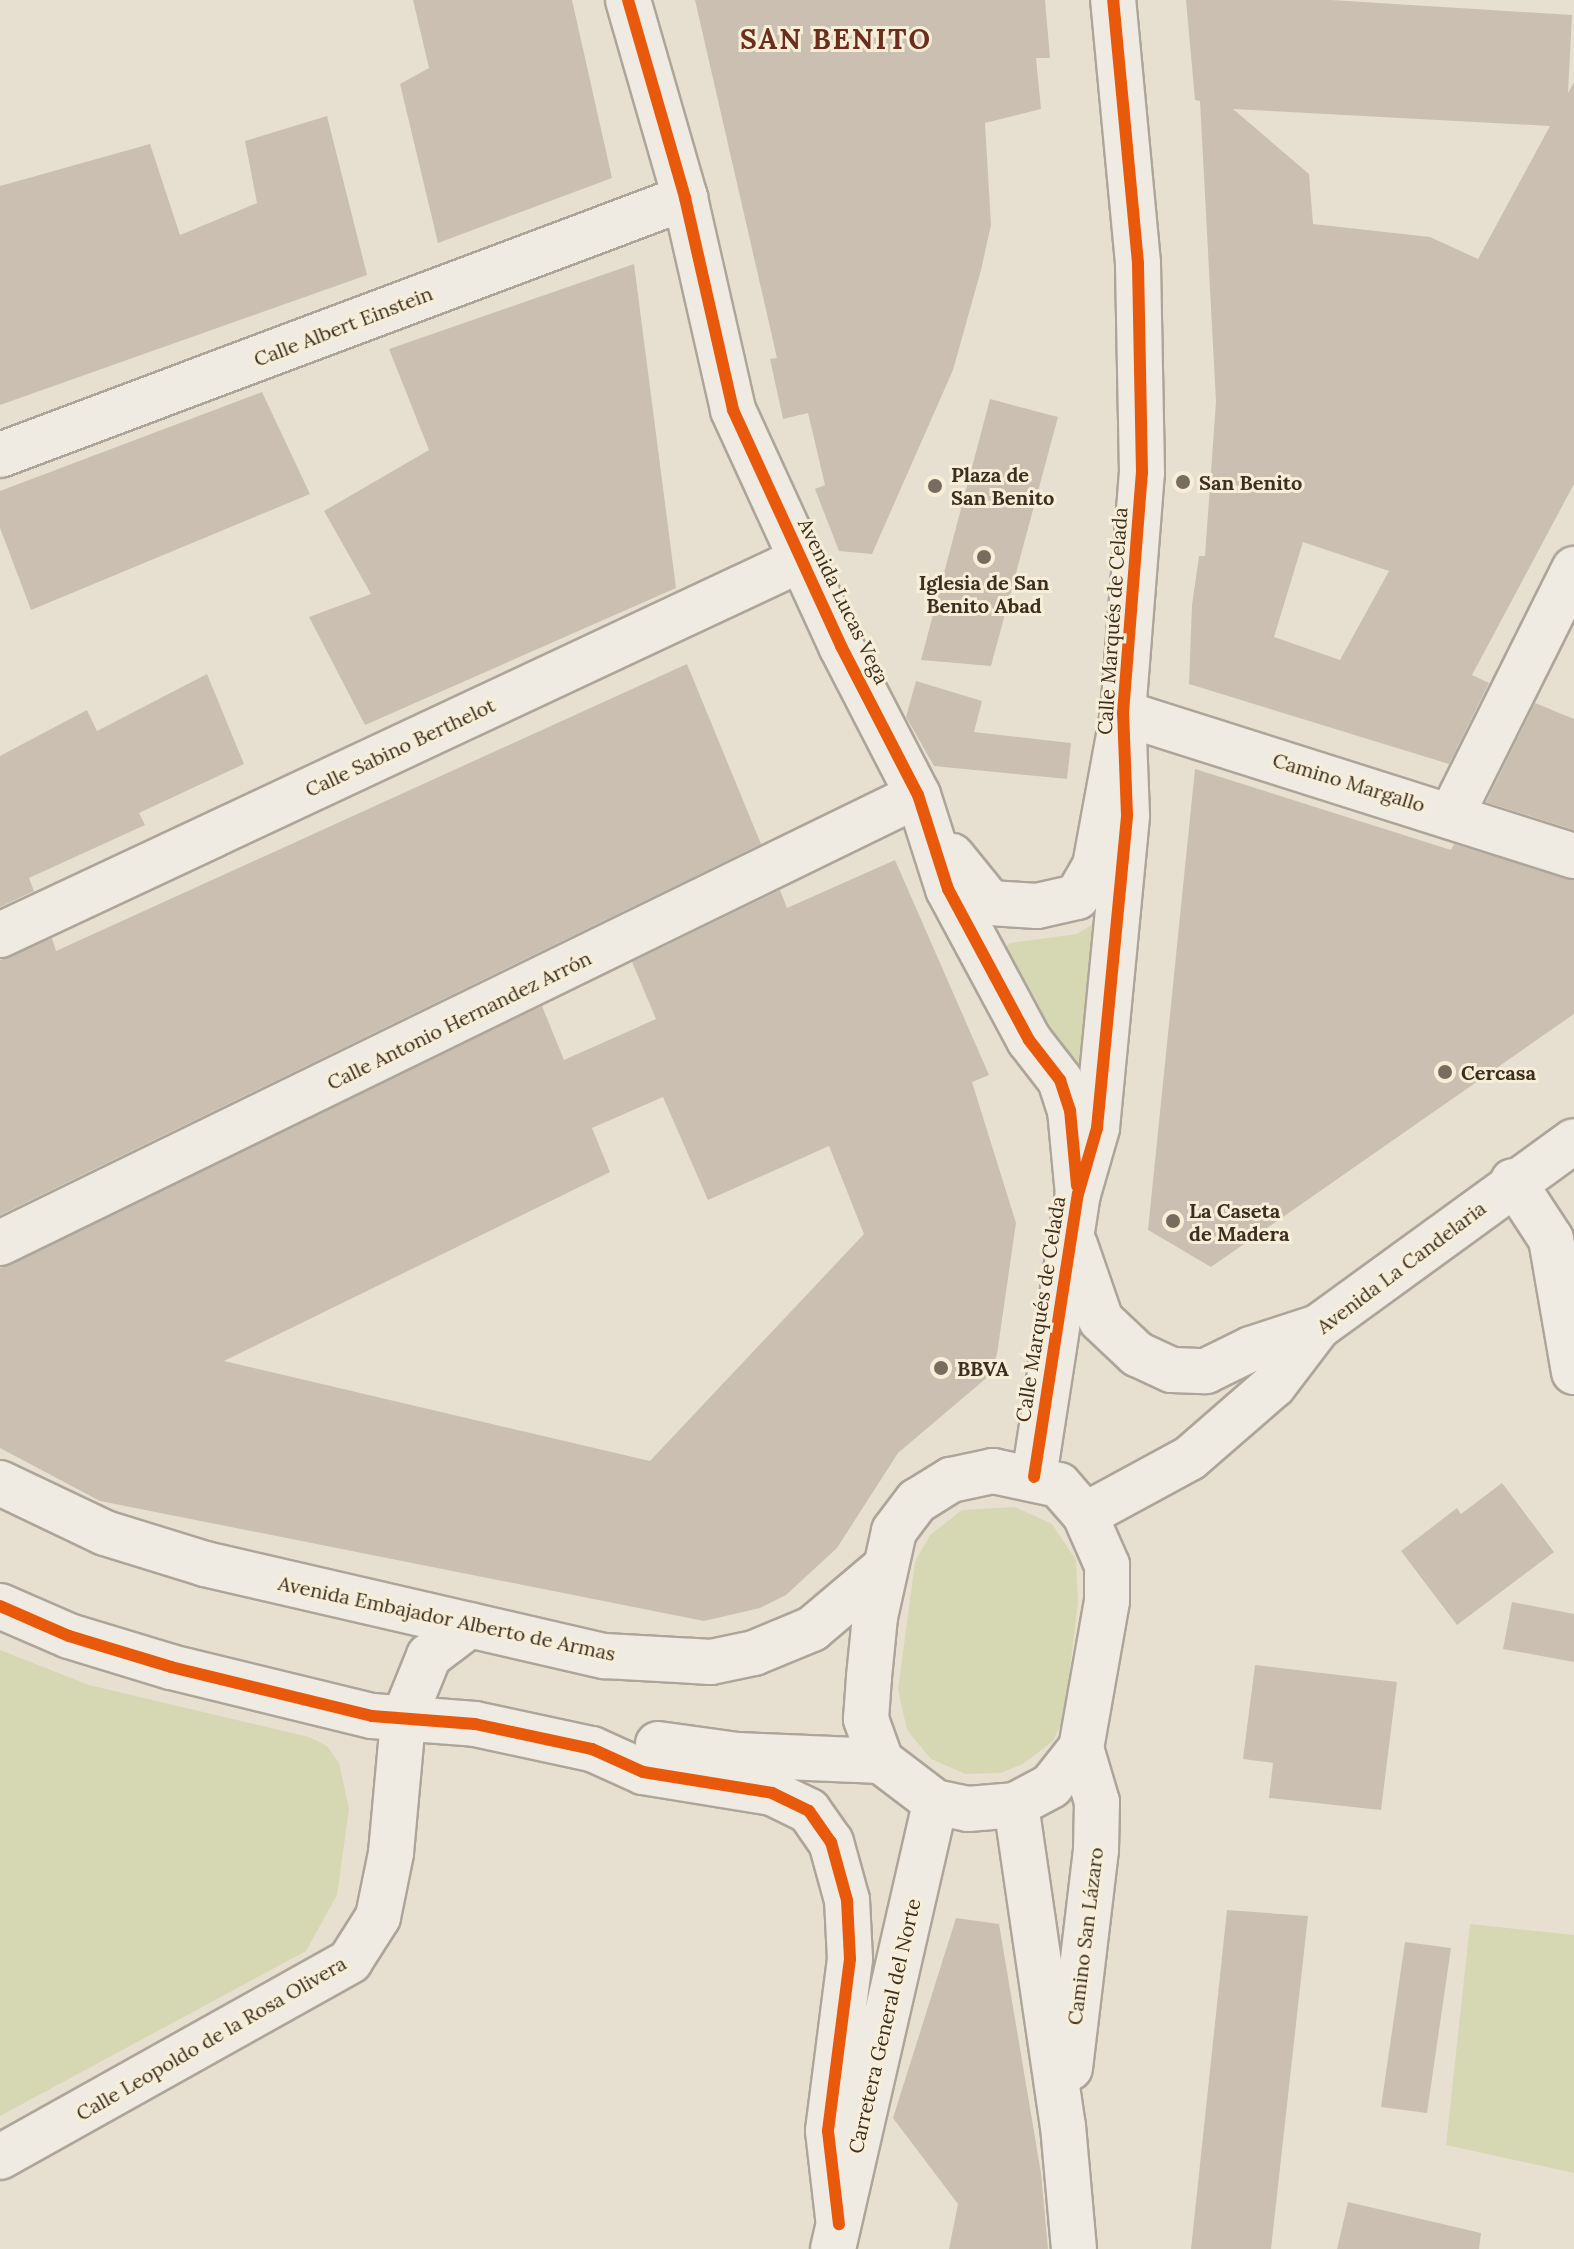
<!DOCTYPE html>
<html>
<head>
<meta charset="utf-8">
<style>
	body { margin:0 }
	#map { position:relative; width:1574px; height:2249px; overflow:hidden; background:#e7e0d1; font-family:Lora,serif }
	div>[style] { position:absolute }
	.green>* { inset:0; background:#d6d7b3 }
	.building>* { inset:0; background:#cbbfb2 }
	.roads { filter:drop-shadow(2px 0 #ada599) drop-shadow(-2px 0 #ada599) drop-shadow(0 2px #ada599) drop-shadow(0 -2px #ada599) }
	.minor>* { height:44px; margin:-22px; padding:0 22px; transform-origin:22px; border-radius:22px; background:#efebe3 }
	.tertiary>* { height:44px; margin:-22px; padding:0 22px; transform-origin:22px; border-radius:22px; background:#efebe3 }
	.secondary>* { height:44px; margin:-22px; padding:0 22px; transform-origin:22px; border-radius:22px; background:#efebe3 }
	.cycleway>* { height:12px; margin:-6px; padding:0 6px; transform-origin:6px; border-radius:6px; background:#e8590c }
	.dots>* { width:22px; height:22px; translate:-50% -50%; box-sizing:border-box; border:4px solid #f7eed8; border-radius:50% }
	span { translate:-50% -50%; white-space:nowrap; text-align:center; line-height:1.15; -webkit-text-stroke:6px #f7eed8; paint-order:stroke }
	.street-label { font-size:20px; color:#3d2e20 }
	.poi-label { font-size:20px; color:#3d2e20; font-weight:700 }
	.left { translate:0 -50%; text-align:left }
	.district-label { font-size:28px; color:#6b2e1e; font-weight:700; letter-spacing:2px }
</style>
</head>
<body>
<div id="map">
	<div class="green">
		<div style="clip-path:polygon(1096px 922px,1085px 1074px,1080px 1077px,1003px 950px,1010px 943px,1077px 934px)"></div>
		<div style="clip-path:polygon(1015px 1507px,1052px 1524px,1076px 1560px,1078px 1602px,1064px 1718px,1053px 1741px,1023px 1764px,1000px 1773px,965px 1774px,931px 1759px,907px 1730px,898px 1690px,915px 1562px,930px 1535px,962px 1510px)"></div>
		<div style="clip-path:polygon(0 1650px,89px 1685px,309px 1737px,327px 1746px,339px 1763px,349px 1809px,337px 1895px,306px 1951px,0 2116px)"></div>
		<div style="clip-path:polygon(1470px 1924px,1574px 1935px,1574px 2173px,1446px 2145px)"></div>
	</div>
	<div class="building">
		<div style="clip-path:polygon(413px 0,572px 0,612px 178px,438px 243px,400px 84px,429px 68px)"></div>
		<div style="clip-path:polygon(695px 0,1045px 0,1050px 58px,1036px 58px,1041px 109px,985px 123px,991px 225px,981px 270px,953px 370px,872px 554px,839px 551px,815px 489px,825px 485px,808px 413px,783px 419px,770px 359px,777px 358px)"></div>
		<div style="clip-path:polygon(evenodd,1186px 0,1331px 0,1572px 15px,1568px 93px,1574px 82px,1574px 484px,1472px 675px,1489px 683px,1449px 764px,1189px 684px,1192px 605px,1199px 556px,1205px 556px,1216px 402px,1200px 101px,1195px 100px,1186px 0,1233px 109px,1550px 126px,1478px 259px,1430px 237px,1313px 224px,1309px 174px,1233px 109px,1186px 0,1303px 542px,1389px 571px,1340px 660px,1274px 637px,1303px 542px)"></div>
		<div style="clip-path:polygon(327px 116px,367px 275px,0 405px,0 186px,150px 144px,180px 235px,257px 203px,245px 141px)"></div>
		<div style="clip-path:polygon(634px 264px,676px 588px,365px 725px,309px 617px,371px 594px,324px 511px,429px 450px,389px 349px)"></div>
		<div style="clip-path:polygon(262px 392px,310px 494px,31px 610px,0 528px,0 491px)"></div>
		<div style="clip-path:polygon(990px 399px,1058px 417px,991px 666px,921px 660px)"></div>
		<div style="clip-path:polygon(687px 664px,761px 844px,0 1215px,0 960px,52px 938px,56px 951px)"></div>
		<div style="clip-path:polygon(207px 674px,244px 764px,139px 813px,145px 825px,29px 878px,34px 891px,0 907px,0 756px,87px 710px,97px 731px)"></div>
		<div style="clip-path:polygon(916px 681px,982px 701px,974px 732px,1071px 743px,1067px 779px,934px 766px,906px 717px)"></div>
		<div style="clip-path:polygon(1535px 703px,1574px 719px,1574px 830px,1486px 802px)"></div>
		<div style="clip-path:polygon(1195px 769px,1451px 850px,1454px 844px,1574px 880px,1574px 1014px,1211px 1267px,1148px 1230px)"></div>
		<div style="clip-path:polygon(evenodd,895px 860px,989px 1075px,972px 1082px,1016px 1223px,997px 1354px,990px 1375px,898px 1453px,837px 1548px,786px 1595px,760px 1608px,704px 1621px,100px 1501px,0 1448px,0 1268px,542px 1006px,564px 1060px,656px 1019px,632px 962px,780px 890px,787px 908px,895px 860px,663px 1097px,708px 1200px,829px 1146px,864px 1234px,650px 1461px,224px 1361px,610px 1172px,592px 1128px,663px 1097px)"></div>
		<div style="clip-path:polygon(1502px 1483px,1554px 1552px,1457px 1625px,1401px 1551px,1457px 1508px,1461px 1514px)"></div>
		<div style="clip-path:polygon(1512px 1602px,1574px 1614px,1574px 1662px,1503px 1649px)"></div>
		<div style="clip-path:polygon(1255px 1665px,1397px 1682px,1381px 1810px,1269px 1798px,1273px 1763px,1243px 1759px)"></div>
		<div style="clip-path:polygon(1227px 1910px,1308px 1916px,1271px 2249px,1191px 2249px)"></div>
		<div style="clip-path:polygon(956px 1918px,999px 1924px,1041px 2173px,1048px 2249px,949px 2249px,958px 2204px,893px 2118px)"></div>
		<div style="clip-path:polygon(1405px 1942px,1451px 1948px,1427px 2113px,1381px 2107px)"></div>
		<div style="clip-path:polygon(1348px 2202px,1481px 2233px,1479px 2249px,1337px 2249px)"></div>
	</div>
	<div class="roads">
		<div class="minor">
			<div style="left:628px;top:0;width:206px;rotate:73.9deg"></div>
			<div style="left:685px;top:198px;width:217px;rotate:77.2deg"></div>
			<div style="left:733px;top:410px;width:260px;rotate:65.4deg"></div>
			<div style="left:841px;top:646px;width:168px;rotate:62.7deg"></div>
			<div style="left:918px;top:795px;width:99px;rotate:72.3deg"></div>
			<div style="left:948px;top:889px;width:171px;rotate:61.8deg"></div>
			<div style="left:1029px;top:1040px;width:51px;rotate:52.2deg"></div>
			<div style="left:1060px;top:1080px;width:32px;rotate:72deg"></div>
			<div style="left:1070px;top:1110px;width:84px;rotate:84.6deg"></div>
			<div style="left:0;top:455px;width:732px;rotate:-20.57deg"></div>
			<div style="left:1452px;top:814px;width:274px;rotate:-63.5deg"></div>
			<div style="left:952px;top:856px;width:60px;rotate:51deg"></div>
			<div style="left:990px;top:903px;width:47px;rotate:3.7deg"></div>
			<div style="left:1037px;top:906px;width:41px;rotate:-12.7deg"></div>
			<div style="left:1077px;top:897px;width:36px;rotate:-60deg"></div>
			<div style="left:1095px;top:866px;width:156px;rotate:-79.6deg"></div>
			<div style="left:1123px;top:713px;width:473px;rotate:17.6deg"></div>
			<div style="left:0;top:935px;width:884px;rotate:-25.11deg"></div>
			<div style="left:1513px;top:1181px;width:69px;rotate:56.8deg"></div>
			<div style="left:1551px;top:1239px;width:135px;rotate:80.2deg"></div>
			<div style="left:0;top:1243px;width:1021px;rotate:-26.01deg"></div>
			<div style="left:0;top:1483px;width:116px;rotate:25.5deg"></div>
			<div style="left:105px;top:1533px;width:105px;rotate:17.2deg"></div>
			<div style="left:205px;top:1564px;width:410px;rotate:13deg"></div>
			<div style="left:605px;top:1656px;width:106px;rotate:3.2deg"></div>
			<div style="left:711px;top:1662px;width:44px;rotate:-11.8deg"></div>
			<div style="left:754px;top:1653px;width:63px;rotate:-22.5deg"></div>
			<div style="left:812px;top:1629px;width:93px;rotate:-40.2deg"></div>
			<div style="left:0;top:1606px;width:75px;rotate:23.5deg"></div>
			<div style="left:69px;top:1636px;width:107px;rotate:16.9deg"></div>
			<div style="left:171px;top:1667px;width:207px;rotate:13.7deg"></div>
			<div style="left:372px;top:1716px;width:103px;rotate:4.4deg"></div>
			<div style="left:475px;top:1724px;width:120px;rotate:12.1deg"></div>
			<div style="left:592px;top:1749px;width:56px;rotate:24.3deg"></div>
			<div style="left:643px;top:1772px;width:131px;rotate:9.2deg"></div>
			<div style="left:772px;top:1793px;width:41px;rotate:25.9deg"></div>
			<div style="left:809px;top:1811px;width:38px;rotate:55deg"></div>
			<div style="left:831px;top:1842px;width:60px;rotate:74.6deg"></div>
			<div style="left:847px;top:1900px;width:59px;rotate:87.1deg"></div>
			<div style="left:850px;top:1959px;width:173px;rotate:97.3deg"></div>
			<div style="left:828px;top:2131px;width:88px;rotate:83.4deg"></div>
			<div style="left:658px;top:1744px;width:80px;rotate:7.9deg"></div>
			<div style="left:737px;top:1755px;width:144px;rotate:2.4deg"></div>
			<div style="left:1016px;top:1805px;width:324px;rotate:81.7deg"></div>
			<div style="left:1063px;top:2126px;width:123px;rotate:84.9deg"></div>
			<div style="left:1070px;top:2068px;width:220px;rotate:-83.2deg"></div>
			<div style="left:1096px;top:1850px;width:48px;rotate:-88.8deg"></div>
			<div style="left:1097px;top:1802px;width:56px;rotate:-106.5deg"></div>
			<div style="left:0;top:2157px;width:401px;rotate:-29.2deg"></div>
			<div style="left:350px;top:1961px;width:52px;rotate:-57.5deg"></div>
			<div style="left:378px;top:1917px;width:65px;rotate:-78.5deg"></div>
			<div style="left:391px;top:1853px;width:134px;rotate:-84.8deg"></div>
			<div style="left:403px;top:1720px;width:69px;rotate:-67.9deg"></div>
			<div style="left:429px;top:1656px;width:51px;rotate:-37.1deg"></div>
		</div>
		<div class="tertiary">
			<div style="left:1075px;top:1245px;width:79px;rotate:70.9deg"></div>
			<div style="left:1101px;top:1320px;width:50px;rotate:43.4deg"></div>
			<div style="left:1137px;top:1354px;width:38px;rotate:25deg"></div>
			<div style="left:1172px;top:1370px;width:34px;rotate:2deg"></div>
			<div style="left:1206px;top:1371px;width:50px;rotate:-26.1deg"></div>
			<div style="left:1251px;top:1349px;width:71px;rotate:-18.2deg"></div>
			<div style="left:1034px;top:1477px;width:286px;rotate:-81.2deg"></div>
			<div style="left:1078px;top:1194px;width:69px;rotate:-73.9deg"></div>
			<div style="left:1097px;top:1128px;width:314px;rotate:-84.5deg"></div>
			<div style="left:1127px;top:815px;width:102px;rotate:-92.2deg"></div>
			<div style="left:1123px;top:713px;width:241px;rotate:-85.5deg"></div>
			<div style="left:1142px;top:473px;width:210px;rotate:-91.1deg"></div>
			<div style="left:1138px;top:263px;width:264px;rotate:-95.4deg"></div>
			<div style="left:1085px;top:1515px;width:119px;rotate:-28.5deg"></div>
			<div style="left:1190px;top:1458px;width:111px;rotate:-41deg"></div>
			<div style="left:1274px;top:1385px;width:73px;rotate:-52.8deg"></div>
			<div style="left:1318px;top:1327px;width:316px;rotate:-36deg"></div>
		</div>
		<div class="secondary">
			<div style="left:993px;top:1471px;width:67px;rotate:12deg"></div>
			<div style="left:1059px;top:1485px;width:40px;rotate:49deg"></div>
			<div style="left:1085px;top:1515px;width:55px;rotate:66.3deg"></div>
			<div style="left:1107px;top:1565px;width:36px;rotate:90deg"></div>
			<div style="left:1107px;top:1601px;width:149px;rotate:100deg"></div>
			<div style="left:1081px;top:1748px;width:48px;rotate:128.3deg"></div>
			<div style="left:1051px;top:1786px;width:40px;rotate:152deg"></div>
			<div style="left:1016px;top:1805px;width:48px;rotate:175.2deg"></div>
			<div style="left:968px;top:1809px;width:34px;rotate:-168deg"></div>
			<div style="left:935px;top:1802px;width:68px;rotate:-142.8deg"></div>
			<div style="left:881px;top:1761px;width:45px;rotate:-109.7deg"></div>
			<div style="left:866px;top:1719px;width:42px;rotate:-85.9deg"></div>
			<div style="left:869px;top:1677px;width:60px;rotate:-84.3deg"></div>
			<div style="left:875px;top:1617px;width:88px;rotate:-77.5deg"></div>
			<div style="left:894px;top:1531px;width:38px;rotate:-53deg"></div>
			<div style="left:917px;top:1501px;width:40px;rotate:-32deg"></div>
			<div style="left:951px;top:1480px;width:43px;rotate:-12.1deg"></div>
			<div style="left:833px;top:2249px;width:458px;rotate:-77.1deg"></div>
		</div>
	</div>
	<div class="cycleway">
		<div style="left:628px;top:0;width:206px;rotate:73.9deg"></div>
		<div style="left:685px;top:198px;width:217px;rotate:77.2deg"></div>
		<div style="left:733px;top:410px;width:260px;rotate:65.4deg"></div>
		<div style="left:841px;top:646px;width:168px;rotate:62.7deg"></div>
		<div style="left:918px;top:795px;width:99px;rotate:72.3deg"></div>
		<div style="left:948px;top:889px;width:171px;rotate:61.8deg"></div>
		<div style="left:1029px;top:1040px;width:51px;rotate:52.2deg"></div>
		<div style="left:1060px;top:1080px;width:32px;rotate:72deg"></div>
		<div style="left:1070px;top:1110px;width:76px;rotate:84.7deg"></div>
		<div style="left:1034px;top:1477px;width:286px;rotate:-81.2deg"></div>
		<div style="left:1078px;top:1194px;width:69px;rotate:-73.9deg"></div>
		<div style="left:1097px;top:1128px;width:314px;rotate:-84.5deg"></div>
		<div style="left:1127px;top:815px;width:102px;rotate:-92.2deg"></div>
		<div style="left:1123px;top:713px;width:241px;rotate:-85.5deg"></div>
		<div style="left:1142px;top:473px;width:210px;rotate:-91.1deg"></div>
		<div style="left:1138px;top:263px;width:264px;rotate:-95.4deg"></div>
		<div style="left:0;top:1606px;width:75px;rotate:23.5deg"></div>
		<div style="left:69px;top:1636px;width:107px;rotate:16.9deg"></div>
		<div style="left:171px;top:1667px;width:207px;rotate:13.7deg"></div>
		<div style="left:372px;top:1716px;width:103px;rotate:4.4deg"></div>
		<div style="left:475px;top:1724px;width:120px;rotate:12.1deg"></div>
		<div style="left:592px;top:1749px;width:56px;rotate:24.3deg"></div>
		<div style="left:643px;top:1772px;width:131px;rotate:9.2deg"></div>
		<div style="left:772px;top:1793px;width:41px;rotate:25.9deg"></div>
		<div style="left:809px;top:1811px;width:38px;rotate:55deg"></div>
		<div style="left:831px;top:1842px;width:60px;rotate:74.6deg"></div>
		<div style="left:847px;top:1900px;width:59px;rotate:87.1deg"></div>
		<div style="left:850px;top:1959px;width:173px;rotate:97.3deg"></div>
		<div style="left:828px;top:2131px;width:94px;rotate:83.3deg"></div>
	</div>
	<div class="dots">
		<div style="left:1183px;top:482px;background:#786c5e"></div>
		<div style="left:935px;top:486px;background:#786c5e"></div>
		<div style="left:984px;top:557px;background:#786c5e"></div>
		<div style="left:1445px;top:1072px;background:#786c5e"></div>
		<div style="left:1173px;top:1221px;background:#786c5e"></div>
		<div style="left:941px;top:1368px;background:#786c5e"></div>
	</div>
	<div class="street-label">
		<span style="left:343px;top:326px;rotate:-21deg">Calle Albert Einstein</span>
		<span style="left:844px;top:601px;rotate:64deg">Avenida Lucas Vega</span>
		<span style="left:1112px;top:621px;rotate:-86deg">Calle Marqués de Celada</span>
		<span style="left:400px;top:747px;rotate:-25deg">Calle Sabino Berthelot</span>
		<span style="left:1349px;top:782px;rotate:17deg">Camino Margallo</span>
		<span style="left:459px;top:1020px;rotate:-26deg">Calle Antonio Hernandez Arrón</span>
		<span style="left:1401px;top:1267px;rotate:-37deg">Avenida La Candelaria</span>
		<span style="left:1040px;top:1309px;rotate:-81deg">Calle Marqués de Celada</span>
		<span style="left:447px;top:1618px;rotate:12deg">Avenida Embajador Alberto de Armas</span>
		<span style="left:1085px;top:1936px;rotate:-83deg">Camino San Lázaro</span>
		<span style="left:884px;top:2026px;rotate:-77deg">Carretera General del Norte</span>
		<span style="left:211px;top:2038px;rotate:-30deg">Calle Leopoldo de la Rosa Olivera</span>
	</div>
	<div class="poi-label">
		<span class="left" style="left:951px;top:486px">Plaza de<br>San Benito</span>
		<span class="left" style="left:1199px;top:482px">San Benito</span>
		<span style="left:984px;top:594px">Iglesia de San<br>Benito Abad</span>
		<span class="left" style="left:1461px;top:1072px">Cercasa</span>
		<span class="left" style="left:1189px;top:1222px">La Caseta<br>de Madera</span>
		<span class="left" style="left:957px;top:1368px">BBVA</span>
	</div>
	<div class="district-label">
		<span style="left:836px;top:39px">SAN BENITO</span>
	</div>
</div>
</body>
</html>
